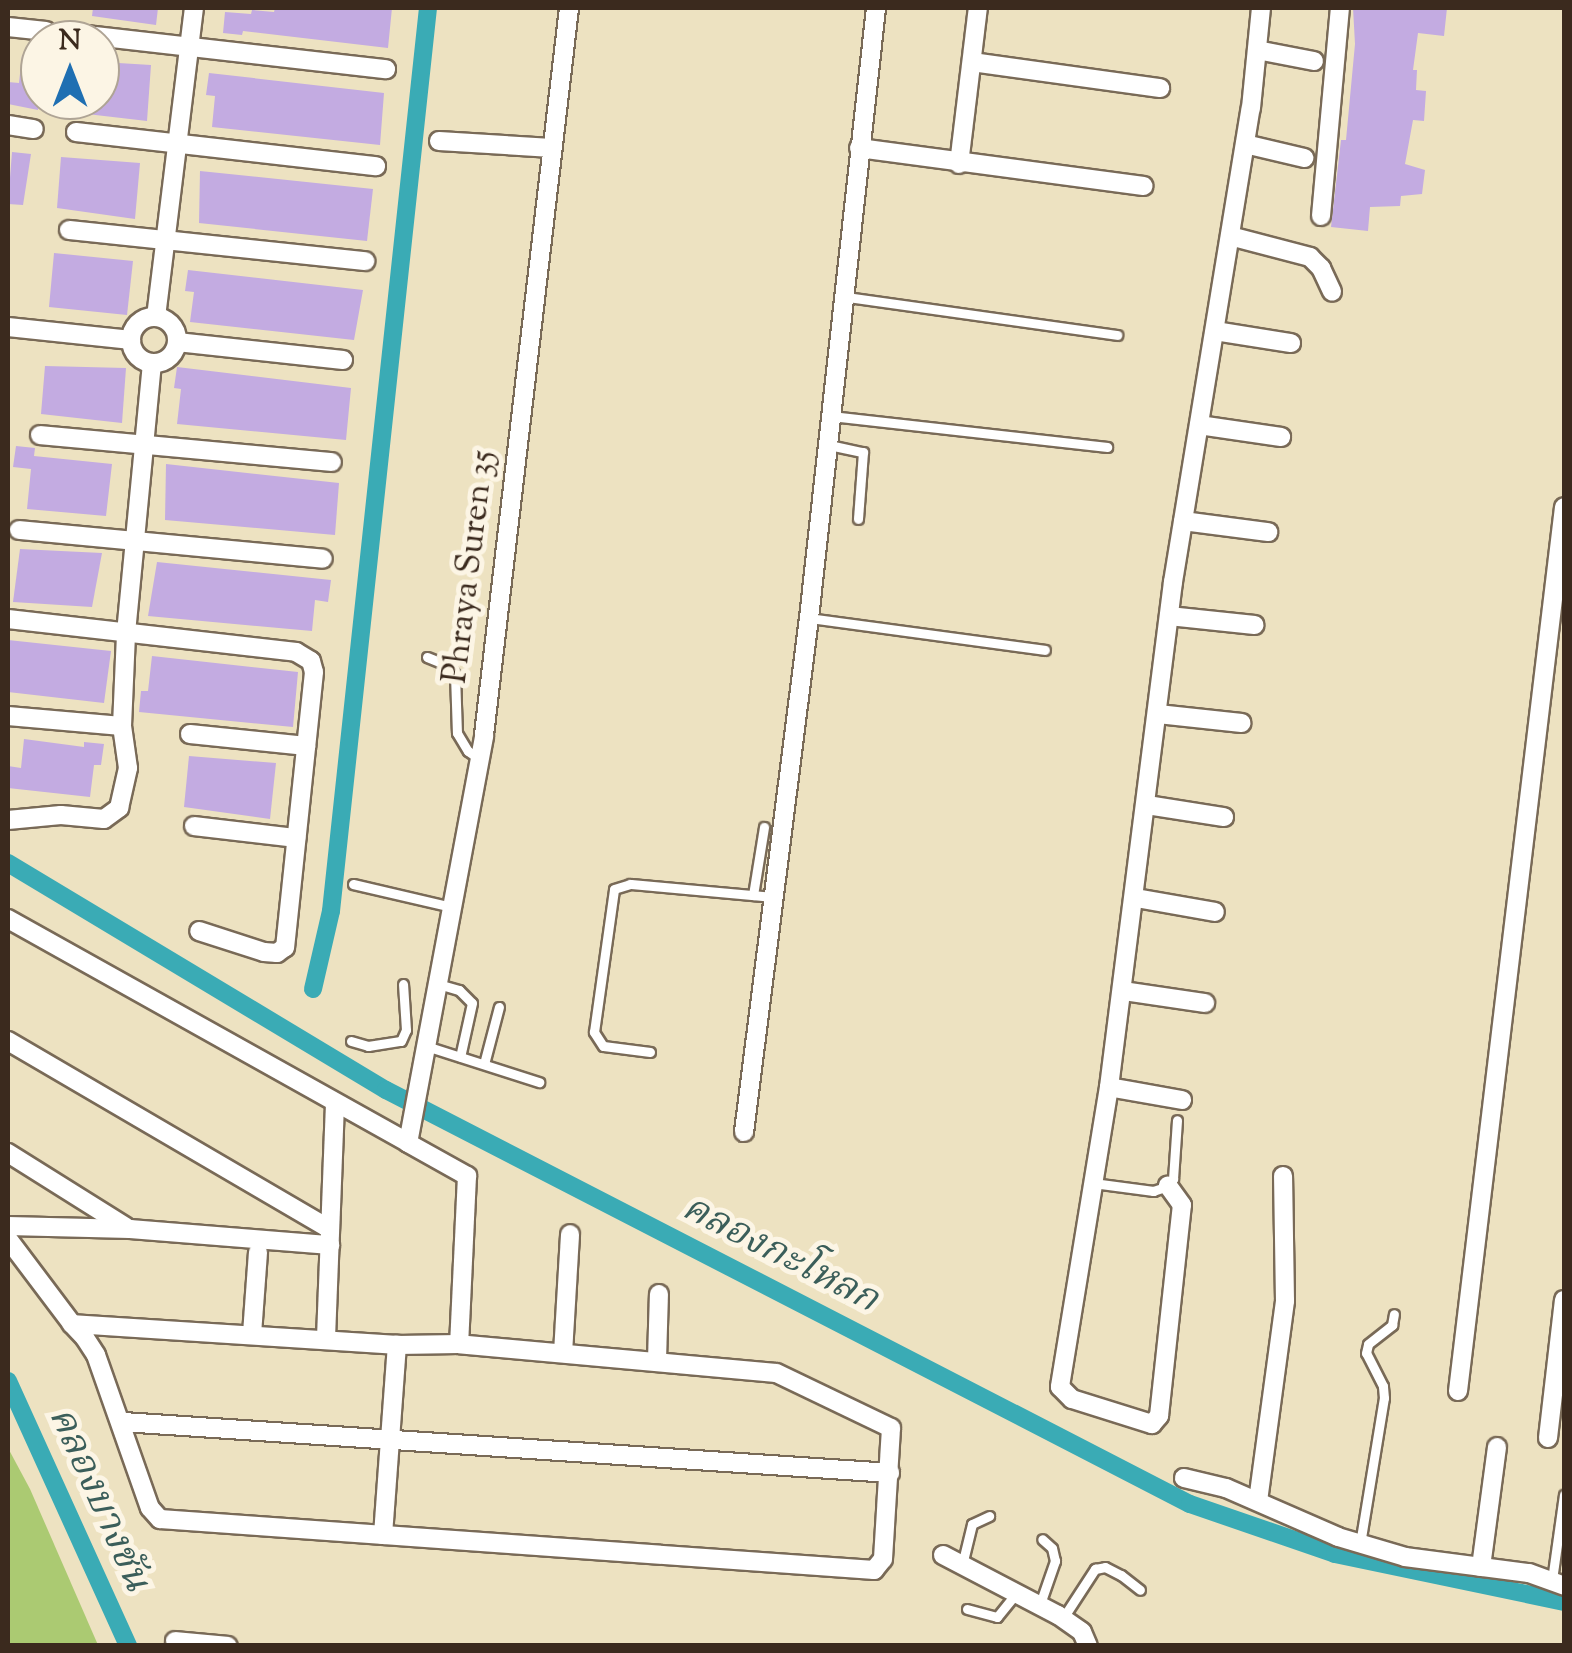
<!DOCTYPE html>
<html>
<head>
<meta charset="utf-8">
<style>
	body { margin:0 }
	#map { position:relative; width:1572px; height:1653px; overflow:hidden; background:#ede2c1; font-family:"Sorts Mill Goudy","Noto Serif Thai",serif }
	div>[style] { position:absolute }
	.green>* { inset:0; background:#abca72 }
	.canal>* { height:18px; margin:-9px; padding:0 9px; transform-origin:9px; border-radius:9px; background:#3aabb5 }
	.building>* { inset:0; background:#c3abe1 }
	.roads { filter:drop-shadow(2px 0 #796a57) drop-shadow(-2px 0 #796a57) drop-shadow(0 2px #796a57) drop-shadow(0 -2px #796a57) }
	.service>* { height:9px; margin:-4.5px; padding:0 4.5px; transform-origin:4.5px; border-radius:4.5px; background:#fff }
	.minor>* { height:18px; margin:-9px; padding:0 9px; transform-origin:9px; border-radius:9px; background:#fff }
	.minor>.ring { margin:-9px; padding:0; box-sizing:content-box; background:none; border:18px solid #fff; border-radius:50% }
	span { translate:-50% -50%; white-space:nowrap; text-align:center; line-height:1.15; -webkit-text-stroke:10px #fcf5e5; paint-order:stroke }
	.street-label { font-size:35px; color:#3b2a1e }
	.water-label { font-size:38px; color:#3b5e5a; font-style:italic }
	.frame { position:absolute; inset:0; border:10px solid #3b2a1e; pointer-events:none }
	.north { position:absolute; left:20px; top:20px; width:100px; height:100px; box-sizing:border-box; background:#fcf5e5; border:2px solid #afa495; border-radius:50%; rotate:0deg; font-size:28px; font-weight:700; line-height:40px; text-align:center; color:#3b2a1e }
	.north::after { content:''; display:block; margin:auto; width:35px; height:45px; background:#1f6fb2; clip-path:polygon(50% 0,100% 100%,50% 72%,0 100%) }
</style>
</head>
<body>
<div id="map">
	<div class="green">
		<div style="clip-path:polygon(8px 1448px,30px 1489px,98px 1645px,8px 1645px)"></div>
	</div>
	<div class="canal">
		<div style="left:8px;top:863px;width:441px;rotate:31deg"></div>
		<div style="left:386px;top:1090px;width:904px;rotate:27.25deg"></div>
		<div style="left:1190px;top:1504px;width:153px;rotate:19deg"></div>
		<div style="left:1335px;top:1554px;width:234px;rotate:11.8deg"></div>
		<div style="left:313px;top:989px;width:80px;rotate:-77deg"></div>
		<div style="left:331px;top:911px;width:908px;rotate:-83.87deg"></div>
		<div style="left:8px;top:1381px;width:291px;rotate:65.6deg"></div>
	</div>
	<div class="building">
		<div style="clip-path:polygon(93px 8px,158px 8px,156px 25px,92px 16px)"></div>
		<div style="clip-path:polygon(275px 8px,392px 8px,388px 48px,243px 31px,242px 35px,223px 33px,225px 12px,251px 14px,252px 10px,274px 12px)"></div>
		<div style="clip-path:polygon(1353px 8px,1447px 8px,1444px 36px,1418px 33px,1413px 70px,1417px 70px,1416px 90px,1426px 91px,1424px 121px,1413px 120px,1405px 164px,1425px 170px,1422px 194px,1401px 196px,1400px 206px,1370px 207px,1368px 231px,1331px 227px,1341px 140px,1346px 140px,1355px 44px)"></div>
		<div style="clip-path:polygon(22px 55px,40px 57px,38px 110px,8px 104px,8px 82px,19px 83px)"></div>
		<div style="clip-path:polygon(102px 62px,151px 65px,147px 121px,44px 109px,44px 100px,100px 100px)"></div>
		<div style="clip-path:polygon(209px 73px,384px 93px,380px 145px,212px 127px,215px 96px,206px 95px)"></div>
		<div style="clip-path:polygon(12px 152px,31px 154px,23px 205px,8px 204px)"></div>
		<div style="clip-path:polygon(61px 157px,140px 163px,135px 219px,57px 208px)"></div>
		<div style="clip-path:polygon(200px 171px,373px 189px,367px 241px,199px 223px)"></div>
		<div style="clip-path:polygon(54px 253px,133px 261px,127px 315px,49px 307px)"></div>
		<div style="clip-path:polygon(188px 270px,363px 290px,354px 340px,190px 322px,194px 292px,185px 291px)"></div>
		<div style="clip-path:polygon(45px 366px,126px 368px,122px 423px,41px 414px)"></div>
		<div style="clip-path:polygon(177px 367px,351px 388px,346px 440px,177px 424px,181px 389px,174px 388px)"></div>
		<div style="clip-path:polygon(16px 446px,35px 448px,34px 456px,112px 464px,106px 516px,27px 509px,31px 469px,13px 467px)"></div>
		<div style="clip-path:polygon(166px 464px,339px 483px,335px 535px,165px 520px)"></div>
		<div style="clip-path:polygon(20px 549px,102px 553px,92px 607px,13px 602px)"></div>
		<div style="clip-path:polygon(157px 562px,331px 580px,328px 602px,315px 600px,312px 631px,148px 616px)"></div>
		<div style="clip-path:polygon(8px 640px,111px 651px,104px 703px,8px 692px)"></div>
		<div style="clip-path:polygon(152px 656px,298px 672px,293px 727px,139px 712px,141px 691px,148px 691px)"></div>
		<div style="clip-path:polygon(24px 739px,84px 747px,84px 742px,104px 744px,101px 765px,94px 765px,90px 797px,8px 788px,8px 766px,21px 768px)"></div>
		<div style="clip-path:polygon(189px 756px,276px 763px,270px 819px,184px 807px)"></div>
	</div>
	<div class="roads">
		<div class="service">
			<div style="left:847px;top:297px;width:273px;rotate:8deg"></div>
			<div style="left:831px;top:416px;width:278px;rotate:6.4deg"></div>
			<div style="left:829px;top:445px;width:35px;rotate:12deg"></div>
			<div style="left:863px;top:452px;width:67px;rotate:94.3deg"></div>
			<div style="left:809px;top:618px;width:238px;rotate:7.7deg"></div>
			<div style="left:427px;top:657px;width:24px;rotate:22deg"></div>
			<div style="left:449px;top:666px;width:10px;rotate:53deg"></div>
			<div style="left:455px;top:674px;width:59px;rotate:88.1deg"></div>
			<div style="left:457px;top:733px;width:21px;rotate:59deg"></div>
			<div style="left:468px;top:751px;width:12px;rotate:35deg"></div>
			<div style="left:353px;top:884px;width:102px;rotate:13.1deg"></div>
			<div style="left:753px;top:895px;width:69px;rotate:-80.8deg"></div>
			<div style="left:438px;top:984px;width:22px;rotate:16deg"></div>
			<div style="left:459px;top:990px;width:18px;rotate:45deg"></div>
			<div style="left:472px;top:1003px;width:55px;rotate:102.5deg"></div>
			<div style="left:351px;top:1041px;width:18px;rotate:16deg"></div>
			<div style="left:368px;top:1046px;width:33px;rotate:-9deg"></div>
			<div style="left:401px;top:1041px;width:12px;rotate:-66deg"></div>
			<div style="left:406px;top:1030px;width:46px;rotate:-93.7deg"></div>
			<div style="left:426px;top:1046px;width:119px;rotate:17.7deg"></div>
			<div style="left:650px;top:1052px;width:47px;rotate:-172.7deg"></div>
			<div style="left:603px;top:1046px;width:17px;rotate:-123deg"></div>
			<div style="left:594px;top:1032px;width:144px;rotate:-82deg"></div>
			<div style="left:614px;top:889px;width:17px;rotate:-17deg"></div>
			<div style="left:630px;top:884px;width:145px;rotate:5.2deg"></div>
			<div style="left:484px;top:1064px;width:59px;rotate:-75.3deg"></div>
			<div style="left:1093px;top:1183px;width:61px;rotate:7.6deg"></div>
			<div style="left:1153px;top:1191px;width:16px;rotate:-18deg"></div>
			<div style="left:1168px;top:1186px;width:9px;rotate:-54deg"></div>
			<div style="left:1173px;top:1179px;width:59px;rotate:-86.1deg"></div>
			<div style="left:1360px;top:1544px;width:148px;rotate:-80.7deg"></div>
			<div style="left:1384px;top:1398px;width:12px;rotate:-95deg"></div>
			<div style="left:1383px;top:1386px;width:37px;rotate:-117deg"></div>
			<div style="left:1366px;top:1353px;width:9px;rotate:-77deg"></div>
			<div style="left:1368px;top:1344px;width:31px;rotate:-38deg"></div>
			<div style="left:1392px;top:1325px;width:11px;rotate:-80deg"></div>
			<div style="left:962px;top:1565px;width:42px;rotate:-76.3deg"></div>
			<div style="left:972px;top:1524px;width:19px;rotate:-25deg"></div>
			<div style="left:1552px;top:1580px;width:86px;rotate:-82deg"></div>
			<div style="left:1040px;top:1604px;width:46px;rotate:-70.8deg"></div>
			<div style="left:1055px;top:1561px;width:13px;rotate:-103deg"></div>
			<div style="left:1052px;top:1548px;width:13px;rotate:-138deg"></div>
			<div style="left:967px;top:1609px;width:31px;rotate:15deg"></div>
			<div style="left:997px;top:1617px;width:32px;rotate:-51deg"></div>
			<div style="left:1063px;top:1618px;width:59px;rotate:-56.9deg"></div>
			<div style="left:1095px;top:1569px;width:10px;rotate:-11deg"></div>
			<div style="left:1105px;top:1567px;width:18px;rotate:27deg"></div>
			<div style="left:1121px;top:1575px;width:24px;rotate:38deg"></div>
		</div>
		<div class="minor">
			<div style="left:8px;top:27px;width:38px;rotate:6deg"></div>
			<div style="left:86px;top:35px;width:302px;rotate:6.5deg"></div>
			<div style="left:1257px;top:50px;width:58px;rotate:10.9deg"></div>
			<div style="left:972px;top:62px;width:190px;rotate:7.9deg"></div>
			<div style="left:8px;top:125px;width:26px;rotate:9deg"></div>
			<div style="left:76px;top:132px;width:302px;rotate:6.5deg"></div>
			<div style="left:439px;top:141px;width:113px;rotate:3.5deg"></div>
			<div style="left:1245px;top:144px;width:61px;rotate:13.3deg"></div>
			<div style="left:859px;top:148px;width:287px;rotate:7.6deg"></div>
			<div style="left:959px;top:164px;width:157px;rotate:-83.1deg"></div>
			<div style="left:1321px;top:216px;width:209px;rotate:-84.8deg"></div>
			<div style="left:69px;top:230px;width:298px;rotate:6deg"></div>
			<div style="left:1230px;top:236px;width:83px;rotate:14.7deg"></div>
			<div style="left:1310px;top:257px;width:16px;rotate:45deg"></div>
			<div style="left:1321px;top:268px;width:26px;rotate:65deg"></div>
			<div style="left:156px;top:317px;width:311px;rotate:-83deg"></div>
			<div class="ring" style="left:131px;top:317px;width:28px;height:28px"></div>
			<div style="left:8px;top:327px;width:124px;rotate:6deg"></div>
			<div style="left:1215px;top:331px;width:77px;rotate:9deg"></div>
			<div style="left:177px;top:342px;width:167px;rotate:6.2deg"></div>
			<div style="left:1199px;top:425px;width:83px;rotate:8.3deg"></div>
			<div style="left:40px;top:435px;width:293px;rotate:5.3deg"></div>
			<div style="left:1183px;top:521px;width:86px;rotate:7.4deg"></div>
			<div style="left:19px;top:530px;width:305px;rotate:5.4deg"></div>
			<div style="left:1169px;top:616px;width:86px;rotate:6deg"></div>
			<div style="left:8px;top:619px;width:290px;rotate:6.5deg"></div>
			<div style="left:296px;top:652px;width:17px;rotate:31deg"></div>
			<div style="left:311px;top:661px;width:11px;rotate:75deg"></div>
			<div style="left:314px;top:672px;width:277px;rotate:96deg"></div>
			<div style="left:285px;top:947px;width:10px;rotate:143deg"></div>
			<div style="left:277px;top:953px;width:13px;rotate:-176deg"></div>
			<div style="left:264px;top:952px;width:68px;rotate:-162.1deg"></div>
			<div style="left:1158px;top:714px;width:84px;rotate:6.1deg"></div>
			<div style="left:8px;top:716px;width:114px;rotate:5deg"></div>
			<div style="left:190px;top:734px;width:117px;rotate:5.9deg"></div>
			<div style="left:1147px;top:805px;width:78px;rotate:8.9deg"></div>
			<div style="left:8px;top:820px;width:53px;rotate:-5.4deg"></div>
			<div style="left:61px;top:815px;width:43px;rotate:5.3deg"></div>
			<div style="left:104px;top:819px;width:19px;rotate:-36deg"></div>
			<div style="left:119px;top:808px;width:41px;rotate:-77.3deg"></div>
			<div style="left:128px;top:768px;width:42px;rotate:-98.1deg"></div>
			<div style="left:122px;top:726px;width:93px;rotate:-87.5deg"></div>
			<div style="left:126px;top:633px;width:271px;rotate:-84.5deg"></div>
			<div style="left:194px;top:826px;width:103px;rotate:6.7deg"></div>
			<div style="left:1136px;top:898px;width:80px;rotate:10deg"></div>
			<div style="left:8px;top:919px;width:458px;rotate:29.2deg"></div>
			<div style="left:408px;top:1143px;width:415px;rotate:-79.4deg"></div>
			<div style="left:484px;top:735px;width:732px;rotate:-83.33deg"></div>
			<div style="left:1123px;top:991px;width:83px;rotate:8.3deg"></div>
			<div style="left:8px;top:1041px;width:373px;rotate:30.3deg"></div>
			<div style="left:1109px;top:1087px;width:304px;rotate:99.3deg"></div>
			<div style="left:1060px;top:1387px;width:17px;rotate:45deg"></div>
			<div style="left:1072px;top:1399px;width:84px;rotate:17.4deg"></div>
			<div style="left:1152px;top:1424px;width:11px;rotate:-49deg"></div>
			<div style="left:1159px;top:1416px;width:212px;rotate:-83.8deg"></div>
			<div style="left:1182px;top:1205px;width:24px;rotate:-126deg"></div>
			<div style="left:1182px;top:1100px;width:74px;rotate:-169.9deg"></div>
			<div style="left:1109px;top:1087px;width:509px;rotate:-82.78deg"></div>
			<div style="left:1173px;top:582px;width:480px;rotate:-80.7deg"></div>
			<div style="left:1251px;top:108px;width:100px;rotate:-84.3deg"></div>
			<div style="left:744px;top:1132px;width:518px;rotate:-82.79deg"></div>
			<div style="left:809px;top:618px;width:614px;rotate:-83.73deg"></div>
			<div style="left:408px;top:1143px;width:68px;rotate:29.2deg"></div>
			<div style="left:467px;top:1176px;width:168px;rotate:92.7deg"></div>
			<div style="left:8px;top:1153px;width:139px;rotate:32.1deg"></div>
			<div style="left:8px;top:1226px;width:122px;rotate:1.4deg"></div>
			<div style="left:130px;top:1229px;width:201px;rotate:4.6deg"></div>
			<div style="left:8px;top:1239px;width:106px;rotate:53deg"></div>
			<div style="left:72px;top:1324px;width:19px;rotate:47deg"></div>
			<div style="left:85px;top:1338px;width:20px;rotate:57deg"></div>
			<div style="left:96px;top:1355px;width:162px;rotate:70.6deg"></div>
			<div style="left:150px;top:1508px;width:15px;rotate:48deg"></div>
			<div style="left:160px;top:1519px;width:716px;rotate:4.09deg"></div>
			<div style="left:874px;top:1570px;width:14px;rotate:-51deg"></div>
			<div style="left:883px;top:1559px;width:131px;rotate:-86.5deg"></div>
			<div style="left:891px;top:1428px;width:127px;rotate:-154.4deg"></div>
			<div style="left:776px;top:1373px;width:318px;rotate:-174.8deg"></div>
			<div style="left:459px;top:1344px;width:62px;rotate:179.1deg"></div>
			<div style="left:397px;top:1345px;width:326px;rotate:-176.3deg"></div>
			<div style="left:252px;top:1334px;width:82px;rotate:-85.8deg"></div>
			<div style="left:326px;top:1338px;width:235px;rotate:-87.8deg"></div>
			<div style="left:563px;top:1353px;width:119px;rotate:-86.6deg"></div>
			<div style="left:657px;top:1360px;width:66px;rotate:-88.3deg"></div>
			<div style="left:1458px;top:1391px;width:890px;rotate:-83.16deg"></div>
			<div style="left:123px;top:1422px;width:769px;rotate:3.8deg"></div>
			<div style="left:1548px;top:1438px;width:139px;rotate:-83.4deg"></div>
			<div style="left:1184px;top:1478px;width:43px;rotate:13.4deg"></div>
			<div style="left:1226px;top:1488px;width:122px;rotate:23.6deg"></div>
			<div style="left:1338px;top:1537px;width:70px;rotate:16.6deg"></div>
			<div style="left:1405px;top:1557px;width:125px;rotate:7.4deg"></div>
			<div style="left:1529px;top:1573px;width:37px;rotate:20deg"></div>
			<div style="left:1258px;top:1501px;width:202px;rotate:-82.3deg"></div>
			<div style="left:1285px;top:1301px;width:125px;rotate:-90.9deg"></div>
			<div style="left:383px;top:1535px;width:191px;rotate:-85.8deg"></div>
			<div style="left:943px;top:1555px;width:130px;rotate:27.6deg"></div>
			<div style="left:1058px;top:1615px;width:29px;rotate:35deg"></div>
			<div style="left:1082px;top:1632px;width:15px;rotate:67deg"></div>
			<div style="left:1481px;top:1567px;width:121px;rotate:-82.4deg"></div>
			<div style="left:175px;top:1641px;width:53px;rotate:5.4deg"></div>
		</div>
	</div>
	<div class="street-label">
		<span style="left:471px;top:567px;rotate:-83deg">Phraya Suren 35</span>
	</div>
	<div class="water-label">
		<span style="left:779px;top:1256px;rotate:27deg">คลองกะโหลก</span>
		<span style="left:97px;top:1500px;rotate:66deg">คลองบางชัน</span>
	</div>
	<div class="frame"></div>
	<div class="north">N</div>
</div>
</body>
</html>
